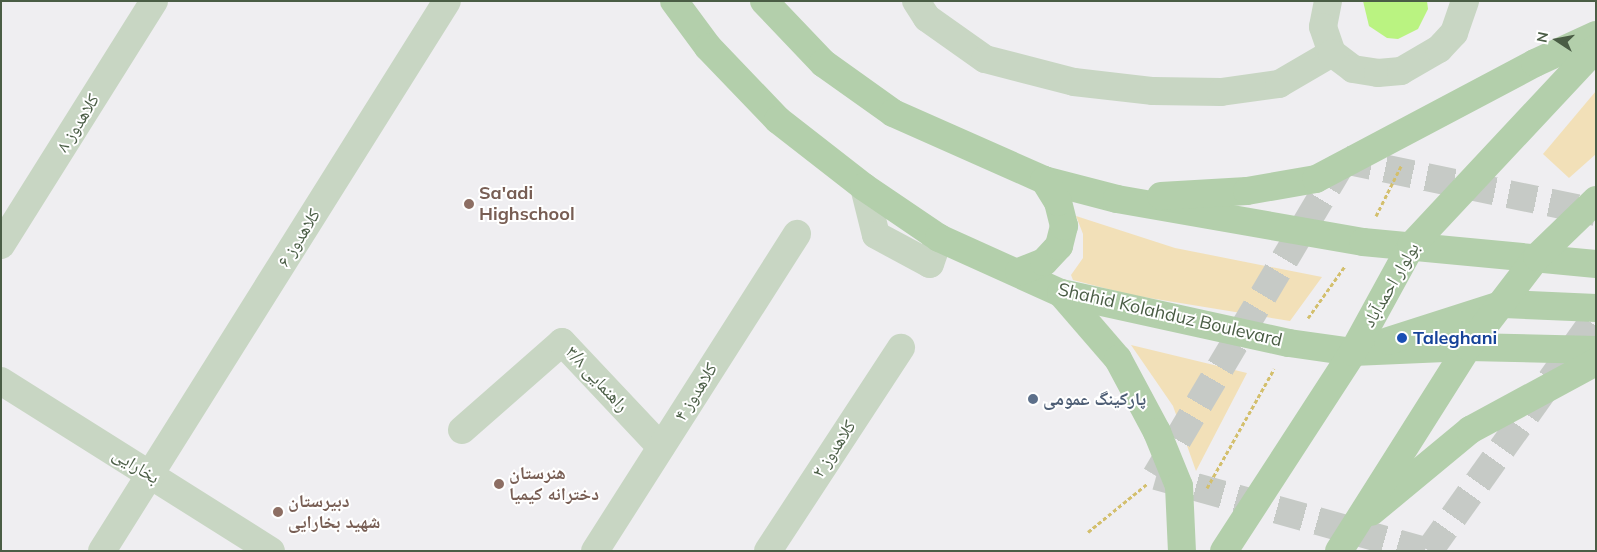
<!DOCTYPE html>
<html>
<head>
<meta charset="utf-8">
<style>
	body { margin:0 }
	#map { position:relative; width:1597px; height:552px; overflow:hidden; background:#efeef1; font-family:Mulish,"Noto Naskh Arabic",sans-serif }
	div>[style] { position:absolute }
	.green>* { inset:0; background:#f2e0b8 }
	.water>* { inset:0; background:#baf381 }
	.minor-tunnel>* { height:28px; margin-top:-14px; transform-origin:0; background:repeating-linear-gradient(90deg,#c6cac6 0 28px,transparent 0 42px) }
	.path>* { height:3px; margin-top:-1.5px; transform-origin:0; background:repeating-linear-gradient(90deg,#d3bf6d 0 4px,transparent 0 6.5px) }
	.minor>* { height:28px; margin:-14px; padding:0 14px; transform-origin:14px; border-radius:14px; background:#c8d6c3 }
	.major>* { height:28px; margin:-14px; padding:0 14px; transform-origin:14px; border-radius:14px; background:#b3cfab }
	.dots>* { width:14px; height:14px; translate:-50% -50%; box-sizing:border-box; border:2px solid #fff; border-radius:50% }
	span { translate:-50% -50%; white-space:nowrap; text-align:center; line-height:1.15; -webkit-text-stroke:4px #fff; paint-order:stroke }
	.street-label { font-size:18px; color:#4a5d45 }
	.education-label { font-size:18px; color:#785e54; font-weight:700 }
	.left { translate:0 -50%; text-align:left }
	.transit-label { font-size:18px; color:#164399; font-weight:700 }
	.service-label { font-size:18px; color:#4e5e75; font-weight:700 }
	.frame { position:absolute; inset:0; border:2px solid #4a5d45; pointer-events:none }
	.north { position:absolute; left:1532px; top:15px; width:50px; height:50px; -webkit-text-stroke:4px #fff; paint-order:stroke; rotate:281deg; font-size:14px; font-weight:700; line-height:20px; text-align:center; color:#4a5d45 }
	.north::after { content:''; display:block; margin:auto; width:18px; height:22px; background:#4a5d45; clip-path:polygon(50% 0,100% 100%,50% 72%,0 100%) }
</style>
</head>
<body>
<div id="map">
	<div class="green">
		<div style="clip-path:polygon(1596px 91px,1596px 154px,1569px 178px,1543px 154px)"></div>
		<div style="clip-path:polygon(1076px 216px,1175px 248px,1322px 277px,1290px 321px,1131px 295px,1073px 280px,1071px 275px,1083px 258px,1083px 234px)"></div>
		<div style="clip-path:polygon(1131px 345px,1247px 373px,1196px 471px,1173px 406px)"></div>
	</div>
	<div class="water">
		<div style="clip-path:polygon(1363px 1px,1427px 1px,1428px 9px,1418px 29px,1398px 39px,1387px 38px,1369px 26px)"></div>
	</div>
	<div class="minor-tunnel">
		<div style="left:1425px;top:551px;width:279px;rotate:-164.4deg"></div>
		<div style="left:1156px;top:476px;width:368px;rotate:-59.3deg"></div>
		<div style="left:1344px;top:160px;width:257px;rotate:11.7deg"></div>
		<div style="left:1429px;top:551px;width:287px;rotate:-54.5deg"></div>
	</div>
	<div class="path">
		<div style="left:1376px;top:216px;width:56px;rotate:-63.4deg"></div>
		<div style="left:1308px;top:318px;width:64px;rotate:-54.6deg"></div>
		<div style="left:1207px;top:488px;width:137px;rotate:-60.6deg"></div>
		<div style="left:1088px;top:532px;width:77px;rotate:-39.2deg"></div>
	</div>
	<div class="minor">
		<div style="left:916px;top:1px;width:20px;rotate:57deg"></div>
		<div style="left:927px;top:18px;width:71px;rotate:35.3deg"></div>
		<div style="left:985px;top:59px;width:92px;rotate:14.5deg"></div>
		<div style="left:1074px;top:82px;width:80px;rotate:6.5deg"></div>
		<div style="left:1153px;top:91px;width:68px;rotate:0.8deg"></div>
		<div style="left:1221px;top:92px;width:59px;rotate:-7.9deg"></div>
		<div style="left:1279px;top:84px;width:61px;rotate:-30.3deg"></div>
		<div style="left:1328px;top:1px;width:26px;rotate:101deg"></div>
		<div style="left:1323px;top:27px;width:28px;rotate:71deg"></div>
		<div style="left:1332px;top:53px;width:26px;rotate:37deg"></div>
		<div style="left:1353px;top:69px;width:25px;rotate:9deg"></div>
		<div style="left:1378px;top:73px;width:23px;rotate:-5deg"></div>
		<div style="left:1401px;top:71px;width:44px;rotate:-30.1deg"></div>
		<div style="left:1439px;top:49px;width:22px;rotate:-47deg"></div>
		<div style="left:1454px;top:33px;width:34px;rotate:-71deg"></div>
		<div style="left:864px;top:187px;width:49px;rotate:76deg"></div>
		<div style="left:876px;top:235px;width:61px;rotate:28.2deg"></div>
		<div style="left:930px;top:264px;width:28px;rotate:-71deg"></div>
		<div style="left:1px;top:245px;width:288px;rotate:-57.9deg"></div>
		<div style="left:1px;top:381px;width:319px;rotate:32.2deg"></div>
		<div style="left:462px;top:430px;width:133px;rotate:-41.3deg"></div>
		<div style="left:562px;top:342px;width:144px;rotate:46.7deg"></div>
		<div style="left:102px;top:551px;width:649px;rotate:-57.9deg"></div>
		<div style="left:595px;top:551px;width:376px;rotate:-57.5deg"></div>
		<div style="left:768px;top:551px;width:243px;rotate:-56.8deg"></div>
	</div>
	<div class="major">
		<div style="left:674px;top:1px;width:57px;rotate:53.5deg"></div>
		<div style="left:708px;top:47px;width:101px;rotate:46.2deg"></div>
		<div style="left:778px;top:120px;width:109px;rotate:37.9deg"></div>
		<div style="left:864px;top:187px;width:91px;rotate:34.2deg"></div>
		<div style="left:939px;top:238px;width:134px;rotate:24.3deg"></div>
		<div style="left:1061px;top:293px;width:233px;rotate:12.4deg"></div>
		<div style="left:1289px;top:343px;width:65px;rotate:8deg"></div>
		<div style="left:1353px;top:352px;width:115px;rotate:-2.5deg"></div>
		<div style="left:1468px;top:347px;width:128px;rotate:1.3deg"></div>
		<div style="left:764px;top:1px;width:86px;rotate:46.4deg"></div>
		<div style="left:823px;top:63px;width:86px;rotate:35.5deg"></div>
		<div style="left:893px;top:113px;width:165px;rotate:23.9deg"></div>
		<div style="left:1044px;top:180px;width:75px;rotate:14.6deg"></div>
		<div style="left:1117px;top:199px;width:250px;rotate:9.9deg"></div>
		<div style="left:1363px;top:242px;width:234px;rotate:5.4deg"></div>
		<div style="left:1161px;top:196px;width:86px;rotate:-3.3deg"></div>
		<div style="left:1247px;top:191px;width:70px;rotate:-9.9deg"></div>
		<div style="left:1316px;top:179px;width:248px;rotate:-27.9deg"></div>
		<div style="left:1535px;top:63px;width:67px;rotate:-24.7deg"></div>
		<div style="left:1019px;top:272px;width:27px;rotate:-22deg"></div>
		<div style="left:1044px;top:262px;width:22px;rotate:-47deg"></div>
		<div style="left:1059px;top:246px;width:21px;rotate:-76deg"></div>
		<div style="left:1064px;top:226px;width:25px;rotate:-104deg"></div>
		<div style="left:1058px;top:202px;width:26px;rotate:-122deg"></div>
		<div style="left:1061px;top:293px;width:87px;rotate:49.2deg"></div>
		<div style="left:1118px;top:359px;width:83px;rotate:61.9deg"></div>
		<div style="left:1157px;top:432px;width:58px;rotate:67.8deg"></div>
		<div style="left:1179px;top:486px;width:65px;rotate:87.4deg"></div>
		<div style="left:1388px;top:341px;width:122px;rotate:-17.7deg"></div>
		<div style="left:1504px;top:304px;width:92px;rotate:2.5deg"></div>
		<div style="left:1371px;top:512px;width:129px;rotate:-39.6deg"></div>
		<div style="left:1470px;top:430px;width:143px;rotate:-28.4deg"></div>
		<div style="left:1224px;top:551px;width:237px;rotate:-57deg"></div>
		<div style="left:1353px;top:352px;width:121px;rotate:-61.3deg"></div>
		<div style="left:1411px;top:246px;width:271px;rotate:-46.9deg"></div>
		<div style="left:1339px;top:551px;width:241px;rotate:-57.7deg"></div>
		<div style="left:1468px;top:347px;width:113px;rotate:-52.5deg"></div>
		<div style="left:1537px;top:257px;width:82px;rotate:-44deg"></div>
	</div>
	<div class="dots">
		<div style="left:469px;top:204px;background:#8d6e63"></div>
		<div style="left:1402px;top:338px;background:#1a4fb4"></div>
		<div style="left:1033px;top:399px;background:#5c6f8a"></div>
		<div style="left:499px;top:484px;background:#8d6e63"></div>
		<div style="left:278px;top:512px;background:#8d6e63"></div>
	</div>
	<div class="street-label">
		<span style="left:78px;top:123px;rotate:-58deg">کلاهدوز ۸</span>
		<span style="left:299px;top:238px;rotate:-58deg">کلاهدوز ۶</span>
		<span style="left:1391px;top:285px;rotate:-60deg">بولوار احمدآباد</span>
		<span style="left:1170px;top:315px;rotate:13deg">Shahid Kolahduz Boulevard</span>
		<span style="left:597px;top:379px;rotate:47deg">راهنمایی ۳/۸</span>
		<span style="left:696px;top:392px;rotate:-58deg">کلاهدوز ۴</span>
		<span style="left:834px;top:449px;rotate:-57deg">کلاهدوز ۲</span>
		<span style="left:136px;top:466px;rotate:32deg">بخارایی</span>
	</div>
	<div class="education-label">
		<span class="left" style="left:479px;top:204px">Sa'adi<br>Highschool</span>
		<span class="left" style="left:509px;top:484px">هنرستان<br>دخترانه کیمیا</span>
		<span class="left" style="left:288px;top:512px">دبیرستان<br>شهید بخارایی</span>
	</div>
	<div class="transit-label">
		<span class="left" style="left:1413px;top:338px">Taleghani</span>
	</div>
	<div class="service-label">
		<span class="left" style="left:1043px;top:399px">پارکینگ عمومی</span>
	</div>
	<div class="frame"></div>
	<div class="north">N</div>
</div>
</body>
</html>
